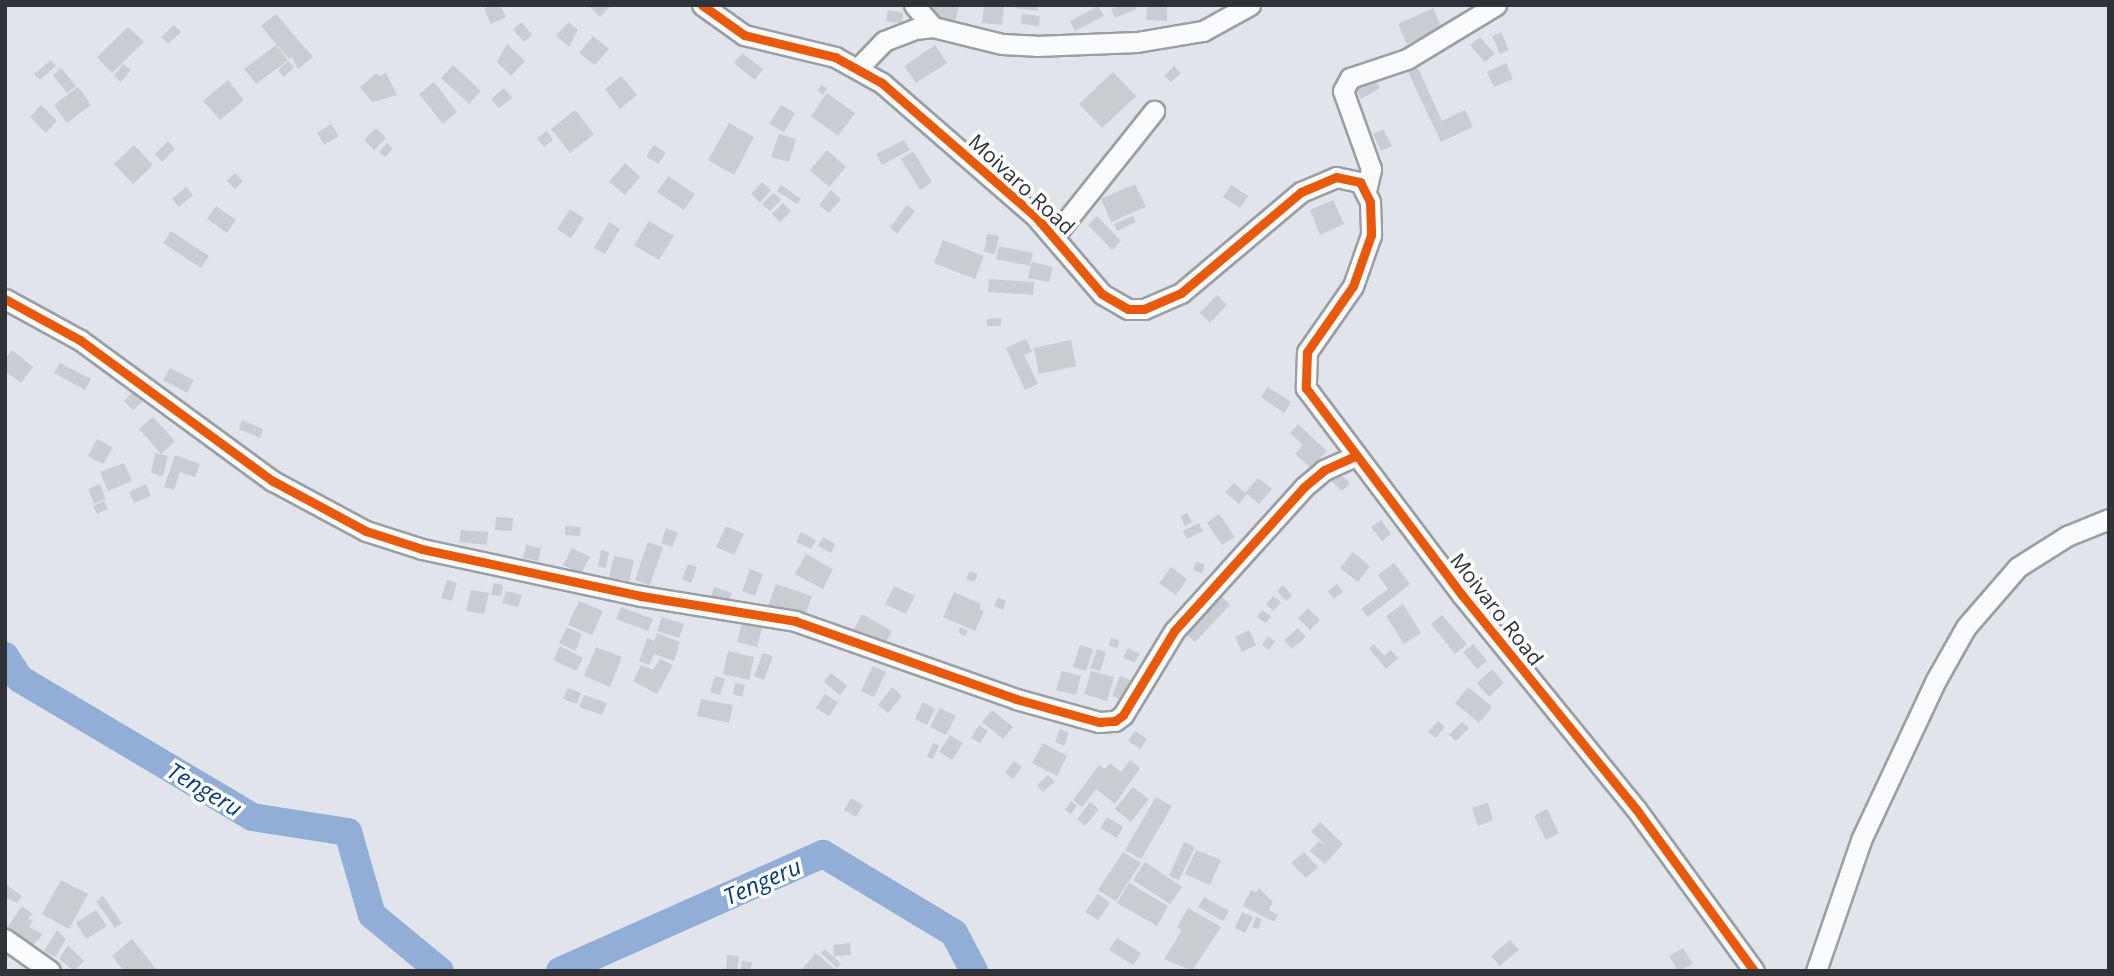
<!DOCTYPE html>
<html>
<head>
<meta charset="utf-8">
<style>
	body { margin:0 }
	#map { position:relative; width:2114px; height:976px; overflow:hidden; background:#e1e5eb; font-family:"Open Sans",sans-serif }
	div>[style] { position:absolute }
	.river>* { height:28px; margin:-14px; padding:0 14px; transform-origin:14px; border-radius:14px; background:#92aed6 }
	.building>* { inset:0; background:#c9cdd1 }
	.roads { filter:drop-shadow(2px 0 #9b9ea2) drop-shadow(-2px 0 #9b9ea2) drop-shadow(0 2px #9b9ea2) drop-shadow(0 -2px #9b9ea2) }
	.minor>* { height:19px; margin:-9.5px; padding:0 9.5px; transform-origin:9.5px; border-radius:9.5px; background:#fafbfc }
	.cycleway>* { height:9px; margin:-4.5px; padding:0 4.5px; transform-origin:4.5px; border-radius:4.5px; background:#e8590c }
	span { translate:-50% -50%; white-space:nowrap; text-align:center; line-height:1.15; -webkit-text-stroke:7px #fff; paint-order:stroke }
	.street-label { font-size:21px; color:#2f3236 }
	.water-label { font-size:23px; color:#053b7c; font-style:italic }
	.frame { position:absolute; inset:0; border:7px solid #2f3236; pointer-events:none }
</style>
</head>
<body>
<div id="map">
	<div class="river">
		<div style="left:5px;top:656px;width:27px;rotate:57deg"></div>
		<div style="left:20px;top:679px;width:270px;rotate:30.7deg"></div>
		<div style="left:252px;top:817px;width:97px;rotate:8.9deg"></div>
		<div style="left:348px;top:832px;width:86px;rotate:73.9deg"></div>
		<div style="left:372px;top:915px;width:88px;rotate:39.5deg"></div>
		<div style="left:560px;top:971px;width:288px;rotate:-24deg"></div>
		<div style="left:823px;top:854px;width:153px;rotate:31.1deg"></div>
		<div style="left:954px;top:933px;width:43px;rotate:62.2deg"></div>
	</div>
	<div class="building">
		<div style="clip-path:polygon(491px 5px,500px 5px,506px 17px,491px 24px,484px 9px)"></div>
		<div style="clip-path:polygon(588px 5px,611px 5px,600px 17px)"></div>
		<div style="clip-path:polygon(933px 5px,959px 6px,955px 22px,930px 16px)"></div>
		<div style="clip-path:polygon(984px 5px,1004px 6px,1002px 25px,982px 23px)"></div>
		<div style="clip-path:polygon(1015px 5px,1038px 5px,1038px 11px,1015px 8px)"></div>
		<div style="clip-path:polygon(1119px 5px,1135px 5px,1136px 9px,1115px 18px,1111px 9px)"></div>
		<div style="clip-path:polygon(1098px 6px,1104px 16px,1075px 31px,1070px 21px)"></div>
		<div style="clip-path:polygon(1147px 6px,1167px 6px,1167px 21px,1146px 20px)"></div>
		<div style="clip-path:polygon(1433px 8px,1442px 28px,1407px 44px,1398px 24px)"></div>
		<div style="clip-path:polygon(888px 10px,903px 13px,902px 24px,886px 21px)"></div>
		<div style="clip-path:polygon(276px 14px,313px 57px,298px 69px,292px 57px,289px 59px,261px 26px)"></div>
		<div style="clip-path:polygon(1022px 14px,1040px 16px,1039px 26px,1021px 24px)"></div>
		<div style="clip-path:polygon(522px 22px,532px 35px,524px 42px,513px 29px)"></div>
		<div style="clip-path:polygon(569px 22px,578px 30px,569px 47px,556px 35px)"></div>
		<div style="clip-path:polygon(174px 25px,181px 32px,168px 44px,161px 37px)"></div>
		<div style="clip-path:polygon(128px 27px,144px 42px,112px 73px,97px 57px)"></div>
		<div style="clip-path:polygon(1501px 32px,1509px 50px,1500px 54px,1492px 36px)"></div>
		<div style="clip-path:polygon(593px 36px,609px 49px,595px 65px,579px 53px)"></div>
		<div style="clip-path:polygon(1480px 37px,1495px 54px,1485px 62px,1470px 45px)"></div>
		<div style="clip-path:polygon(507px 44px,525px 61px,511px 76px,497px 62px)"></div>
		<div style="clip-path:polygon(276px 45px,288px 60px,256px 84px,244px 69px)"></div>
		<div style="clip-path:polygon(935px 45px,947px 63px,916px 83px,904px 66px)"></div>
		<div style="clip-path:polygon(742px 53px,763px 69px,755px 80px,734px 63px)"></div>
		<div style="clip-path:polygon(51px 60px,56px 66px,40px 80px,34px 74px)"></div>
		<div style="clip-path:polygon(288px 61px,294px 67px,284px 77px,278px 70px)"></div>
		<div style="clip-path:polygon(1506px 63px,1513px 79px,1494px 87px,1487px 72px)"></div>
		<div style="clip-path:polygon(123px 64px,131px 70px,121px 82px,114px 76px)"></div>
		<div style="clip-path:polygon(453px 65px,481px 91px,469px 104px,441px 78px)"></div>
		<div style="clip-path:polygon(1174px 66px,1181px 73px,1171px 82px,1164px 76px)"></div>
		<div style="clip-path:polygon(61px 68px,76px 86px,67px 93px,53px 75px)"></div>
		<div style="clip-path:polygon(1418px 68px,1442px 121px,1465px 110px,1473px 127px,1441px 142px,1408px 72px)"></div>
		<div style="clip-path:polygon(1113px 72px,1136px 96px,1102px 128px,1079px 104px)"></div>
		<div style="clip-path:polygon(377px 73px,379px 76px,386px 73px,397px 95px,372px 102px,360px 87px)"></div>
		<div style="clip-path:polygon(621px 76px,637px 95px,620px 109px,605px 89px)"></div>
		<div style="clip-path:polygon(1374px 77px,1380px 88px,1361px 99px,1354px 87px)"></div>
		<div style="clip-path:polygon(228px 80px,244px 100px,220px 120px,203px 101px)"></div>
		<div style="clip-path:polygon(434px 82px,457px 112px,443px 124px,419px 94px)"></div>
		<div style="clip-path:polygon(821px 85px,827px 88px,823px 95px,818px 91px)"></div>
		<div style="clip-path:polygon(78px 87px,91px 105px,67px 123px,54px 105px)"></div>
		<div style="clip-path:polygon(504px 88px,512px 98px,499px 108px,491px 99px)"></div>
		<div style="clip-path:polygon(827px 93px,855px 113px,838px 136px,811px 116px)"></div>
		<div style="clip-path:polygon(41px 105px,57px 121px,46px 133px,30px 117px)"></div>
		<div style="clip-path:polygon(781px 105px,795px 113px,784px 132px,769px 124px)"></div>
		<div style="clip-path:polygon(575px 110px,594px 134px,570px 153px,551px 129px)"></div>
		<div style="clip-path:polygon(729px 123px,754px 137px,734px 175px,708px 160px)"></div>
		<div style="clip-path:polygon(331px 124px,339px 136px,324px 145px,317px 133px)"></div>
		<div style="clip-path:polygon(376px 128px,386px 138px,374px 150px,364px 140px)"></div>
		<div style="clip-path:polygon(1383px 129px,1392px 146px,1381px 151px,1373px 134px)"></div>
		<div style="clip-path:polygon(547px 131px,553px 140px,544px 147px,537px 138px)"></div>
		<div style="clip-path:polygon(779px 134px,796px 139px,789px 162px,771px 157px)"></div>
		<div style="clip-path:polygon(904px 140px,910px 150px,882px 165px,876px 154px)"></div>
		<div style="clip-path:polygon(168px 141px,175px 149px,162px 162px,155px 154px)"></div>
		<div style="clip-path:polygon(387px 143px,393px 149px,385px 157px,379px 152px)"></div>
		<div style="clip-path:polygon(134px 145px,153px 165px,133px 184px,114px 164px)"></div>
		<div style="clip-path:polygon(654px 145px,666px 153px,658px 164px,646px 156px)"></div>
		<div style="clip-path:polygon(827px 150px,846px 167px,829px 187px,810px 170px)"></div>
		<div style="clip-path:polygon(913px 151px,932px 182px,920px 190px,901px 159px)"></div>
		<div style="clip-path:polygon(625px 163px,640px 177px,625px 195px,609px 182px)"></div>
		<div style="clip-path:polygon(235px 173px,243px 181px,235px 189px,227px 181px)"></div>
		<div style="clip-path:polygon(668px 176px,695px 194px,684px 210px,657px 192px)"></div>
		<div style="clip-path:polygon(762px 182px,771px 190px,760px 203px,751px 194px)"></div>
		<div style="clip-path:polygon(1135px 184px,1146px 207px,1111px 222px,1101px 199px)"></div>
		<div style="clip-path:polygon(781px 185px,801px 199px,797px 204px,777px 191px)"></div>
		<div style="clip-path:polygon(1231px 185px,1248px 196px,1240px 208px,1223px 197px)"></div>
		<div style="clip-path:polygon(186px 187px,193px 195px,179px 207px,172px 199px)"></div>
		<div style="clip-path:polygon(831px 190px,841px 199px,829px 213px,819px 205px)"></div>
		<div style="clip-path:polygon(773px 193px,781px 200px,770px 211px,762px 204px)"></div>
		<div style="clip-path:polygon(1333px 200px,1344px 224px,1320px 235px,1310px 210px)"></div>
		<div style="clip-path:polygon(783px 203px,791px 211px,780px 222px,772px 214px)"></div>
		<div style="clip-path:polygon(907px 205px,915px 211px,897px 234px,890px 227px)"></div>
		<div style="clip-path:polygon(216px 206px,236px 220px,227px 233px,207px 219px)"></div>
		<div style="clip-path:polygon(570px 209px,584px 218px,571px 238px,557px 229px)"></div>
		<div style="clip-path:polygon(1097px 216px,1121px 241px,1112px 250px,1088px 225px)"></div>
		<div style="clip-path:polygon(1133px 216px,1136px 222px,1117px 231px,1114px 224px)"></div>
		<div style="clip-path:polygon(649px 221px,674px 236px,659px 260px,634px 245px)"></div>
		<div style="clip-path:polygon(609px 222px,620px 229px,605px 254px,594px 248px)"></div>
		<div style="clip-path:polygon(171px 231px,209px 256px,201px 268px,163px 243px)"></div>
		<div style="clip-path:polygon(987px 234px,999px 236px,995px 254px,984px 252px)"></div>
		<div style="clip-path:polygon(943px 240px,984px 256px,975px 279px,934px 263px)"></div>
		<div style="clip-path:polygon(999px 246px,1033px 253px,1030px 266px,996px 259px)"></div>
		<div style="clip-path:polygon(1032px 262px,1053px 267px,1049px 282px,1028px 278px)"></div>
		<div style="clip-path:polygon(989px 279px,1034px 282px,1033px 295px,988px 292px)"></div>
		<div style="clip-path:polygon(1217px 295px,1227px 305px,1210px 323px,1200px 313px)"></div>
		<div style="clip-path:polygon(1001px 318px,1001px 326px,987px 326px,987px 319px)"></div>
		<div style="clip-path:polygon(1026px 339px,1032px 352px,1024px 355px,1038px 384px,1025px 390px,1006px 348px)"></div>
		<div style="clip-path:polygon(1071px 340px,1076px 366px,1039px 374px,1034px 348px)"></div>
		<div style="clip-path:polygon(12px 350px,33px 367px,21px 383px,5px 371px,5px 359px)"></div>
		<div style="clip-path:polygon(60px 363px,91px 379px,85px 390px,54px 373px)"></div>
		<div style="clip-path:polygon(170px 368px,194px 380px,187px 393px,163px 380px)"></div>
		<div style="clip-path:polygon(1268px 387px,1291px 402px,1284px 413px,1261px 397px)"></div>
		<div style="clip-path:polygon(134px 391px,143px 401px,133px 410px,124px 401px)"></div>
		<div style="clip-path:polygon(153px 417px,175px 441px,161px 454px,139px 429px)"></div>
		<div style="clip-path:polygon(242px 420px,263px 429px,260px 438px,239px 429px)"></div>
		<div style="clip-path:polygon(1298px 424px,1327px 451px,1311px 468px,1295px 454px,1303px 445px,1290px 433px)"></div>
		<div style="clip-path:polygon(97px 439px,113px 448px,103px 464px,88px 456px)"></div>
		<div style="clip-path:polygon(155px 453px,168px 456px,163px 476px,151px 473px)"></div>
		<div style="clip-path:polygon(175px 455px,200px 464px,195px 477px,180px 472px,174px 490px,164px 487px)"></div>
		<div style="clip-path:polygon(124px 463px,132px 481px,108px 491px,100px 472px)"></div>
		<div style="clip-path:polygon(1336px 471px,1350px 483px,1342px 491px,1329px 479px)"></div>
		<div style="clip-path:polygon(1258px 478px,1272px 489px,1259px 504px,1247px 494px,1239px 504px,1225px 492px,1234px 483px,1245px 493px)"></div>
		<div style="clip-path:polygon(100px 484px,106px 499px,94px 504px,88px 489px)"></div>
		<div style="clip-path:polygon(146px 484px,151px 496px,134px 503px,129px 492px)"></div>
		<div style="clip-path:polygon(104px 501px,108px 509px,97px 514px,93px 506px)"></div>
		<div style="clip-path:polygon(1187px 513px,1192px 522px,1185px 526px,1180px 516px)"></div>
		<div style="clip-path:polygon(1219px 514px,1235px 537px,1222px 545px,1207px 523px)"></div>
		<div style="clip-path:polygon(496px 517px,513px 518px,512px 531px,495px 530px)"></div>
		<div style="clip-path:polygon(1381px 520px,1391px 534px,1382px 541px,1371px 527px)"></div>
		<div style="clip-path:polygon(1199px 523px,1203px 531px,1187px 539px,1183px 531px)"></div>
		<div style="clip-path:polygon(565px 526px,581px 527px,580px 536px,565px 535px)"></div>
		<div style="clip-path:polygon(726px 526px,744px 534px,734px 555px,716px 547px)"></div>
		<div style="clip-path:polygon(666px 528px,678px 533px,672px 547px,661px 543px)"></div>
		<div style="clip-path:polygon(461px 530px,488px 532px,487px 545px,459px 542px)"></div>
		<div style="clip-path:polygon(801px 532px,816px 540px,811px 549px,796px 542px)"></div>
		<div style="clip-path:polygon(823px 537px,835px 544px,831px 553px,818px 546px)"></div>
		<div style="clip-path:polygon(648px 542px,663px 547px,650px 585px,635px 580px)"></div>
		<div style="clip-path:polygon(526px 545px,541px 548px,538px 561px,523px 558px)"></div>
		<div style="clip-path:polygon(572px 548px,590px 557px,581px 574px,563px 565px)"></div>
		<div style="clip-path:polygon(601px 550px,609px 552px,606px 568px,598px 566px)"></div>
		<div style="clip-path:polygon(1353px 552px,1370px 566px,1358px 582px,1340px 568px)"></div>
		<div style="clip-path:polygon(806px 554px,833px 569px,823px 589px,795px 574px)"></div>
		<div style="clip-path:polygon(614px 556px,634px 560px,629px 581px,609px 577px)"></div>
		<div style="clip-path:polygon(1196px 562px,1205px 564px,1202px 573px,1193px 570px)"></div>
		<div style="clip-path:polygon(1394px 563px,1410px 584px,1368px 617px,1361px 609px,1388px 589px,1378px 575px)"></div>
		<div style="clip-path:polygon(688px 564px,697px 567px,691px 583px,682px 579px)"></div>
		<div style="clip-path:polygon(1171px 567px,1187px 579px,1176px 595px,1159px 583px)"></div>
		<div style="clip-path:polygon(750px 569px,763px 574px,755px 596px,742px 591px)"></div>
		<div style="clip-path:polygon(970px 571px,978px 574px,974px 582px,966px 579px)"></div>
		<div style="clip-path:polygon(447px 580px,457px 583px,452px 601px,441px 598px)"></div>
		<div style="clip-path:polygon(494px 583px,503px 585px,501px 596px,491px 595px)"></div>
		<div style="clip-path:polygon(776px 584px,812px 596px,804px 618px,768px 606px)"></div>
		<div style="clip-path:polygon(1337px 584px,1343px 592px,1334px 599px,1328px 591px)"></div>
		<div style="clip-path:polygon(1283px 585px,1292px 595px,1286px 601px,1277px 591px)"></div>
		<div style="clip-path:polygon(894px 586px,915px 596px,906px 614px,885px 604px)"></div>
		<div style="clip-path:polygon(714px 587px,732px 593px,727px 607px,710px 601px)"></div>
		<div style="clip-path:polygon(471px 590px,489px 593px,484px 614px,466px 611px)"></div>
		<div style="clip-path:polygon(506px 591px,522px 595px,518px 607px,502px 603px)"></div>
		<div style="clip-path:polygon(954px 592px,981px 604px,979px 609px,984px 611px,975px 631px,943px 617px)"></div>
		<div style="clip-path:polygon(1221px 596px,1230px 605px,1195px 642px,1185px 633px)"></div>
		<div style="clip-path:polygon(1273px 596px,1281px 602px,1274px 611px,1266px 605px)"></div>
		<div style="clip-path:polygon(998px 597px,1006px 601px,1003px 610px,994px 606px)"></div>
		<div style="clip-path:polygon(579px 601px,603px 611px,592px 635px,568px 625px)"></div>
		<div style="clip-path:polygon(1403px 604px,1421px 633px,1404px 644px,1386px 616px)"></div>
		<div style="clip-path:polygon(621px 607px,653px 619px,648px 631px,616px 619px)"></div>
		<div style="clip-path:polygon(1308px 608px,1320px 620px,1310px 630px,1298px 618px)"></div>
		<div style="clip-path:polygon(1262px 610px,1271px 616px,1266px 623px,1257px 617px)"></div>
		<div style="clip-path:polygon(862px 614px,892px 631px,882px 649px,852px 632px)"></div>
		<div style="clip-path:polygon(1442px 615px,1467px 644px,1455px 654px,1431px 624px)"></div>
		<div style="clip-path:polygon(662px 617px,684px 624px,679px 638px,657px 631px)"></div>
		<div style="clip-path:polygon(742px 623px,762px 628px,757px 647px,737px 642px)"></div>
		<div style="clip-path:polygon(567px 627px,582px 634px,575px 651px,559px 643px)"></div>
		<div style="clip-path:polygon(960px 627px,968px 631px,965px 636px,958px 632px)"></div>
		<div style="clip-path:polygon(1298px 628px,1306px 637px,1292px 649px,1284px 640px)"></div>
		<div style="clip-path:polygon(1249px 630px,1256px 645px,1242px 652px,1235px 637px)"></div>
		<div style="clip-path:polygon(657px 633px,680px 642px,674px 661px,654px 654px,649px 665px,639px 661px,647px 638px,654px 641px)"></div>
		<div style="clip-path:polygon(1268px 636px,1275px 641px,1269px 650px,1262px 645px)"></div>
		<div style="clip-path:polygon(1111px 638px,1119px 640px,1118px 648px,1109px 646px)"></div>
		<div style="clip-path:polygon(1374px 644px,1384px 656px,1391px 650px,1398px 658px,1386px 669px,1369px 648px)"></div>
		<div style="clip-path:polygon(1473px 644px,1487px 661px,1477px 669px,1463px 652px)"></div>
		<div style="clip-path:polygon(1080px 645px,1093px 649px,1086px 671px,1073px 667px)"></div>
		<div style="clip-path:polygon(560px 646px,583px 658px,576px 671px,553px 660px)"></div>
		<div style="clip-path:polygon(596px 647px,622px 657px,610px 687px,584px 676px)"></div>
		<div style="clip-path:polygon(1128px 648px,1140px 654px,1134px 663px,1123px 657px)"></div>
		<div style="clip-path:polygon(1097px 649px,1106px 652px,1100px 671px,1090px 668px)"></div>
		<div style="clip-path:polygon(728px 651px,754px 657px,749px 680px,723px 674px)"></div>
		<div style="clip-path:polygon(763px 653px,773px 656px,764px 680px,754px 676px)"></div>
		<div style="clip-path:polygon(660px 659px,673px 665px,657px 694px,633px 681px,641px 665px,653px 670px)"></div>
		<div style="clip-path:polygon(873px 666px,886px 672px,874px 697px,861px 691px)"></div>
		<div style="clip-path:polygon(1492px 669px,1504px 683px,1489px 697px,1477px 683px)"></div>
		<div style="clip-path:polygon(1062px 671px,1081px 676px,1076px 695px,1056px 690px)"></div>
		<div style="clip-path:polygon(1091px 671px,1114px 677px,1107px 701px,1084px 694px)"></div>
		<div style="clip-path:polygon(831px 673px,847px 686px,840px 695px,824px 682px)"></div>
		<div style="clip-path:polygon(715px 676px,725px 679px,720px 695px,710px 692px)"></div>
		<div style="clip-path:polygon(1120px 676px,1130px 680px,1121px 700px,1112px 696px)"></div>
		<div style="clip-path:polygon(735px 683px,745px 685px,742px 697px,733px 694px)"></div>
		<div style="clip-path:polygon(892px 687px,902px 696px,888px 713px,878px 705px)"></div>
		<div style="clip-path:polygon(1468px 687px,1492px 707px,1479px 723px,1455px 703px)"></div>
		<div style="clip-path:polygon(568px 688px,581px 693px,577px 704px,563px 699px)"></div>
		<div style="clip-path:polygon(825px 694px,838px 702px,829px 716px,816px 708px)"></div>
		<div style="clip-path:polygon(584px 695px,607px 703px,602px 715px,579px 707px)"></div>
		<div style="clip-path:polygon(701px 699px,733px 705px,729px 723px,697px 716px)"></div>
		<div style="clip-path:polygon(923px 702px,935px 709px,927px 725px,915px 719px)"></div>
		<div style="clip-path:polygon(940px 708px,956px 716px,946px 735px,930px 727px)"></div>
		<div style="clip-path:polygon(992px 710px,1013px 727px,1003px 739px,982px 722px)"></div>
		<div style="clip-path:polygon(1438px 721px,1445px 727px,1436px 738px,1428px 732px)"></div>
		<div style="clip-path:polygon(1462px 722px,1469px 728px,1456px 741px,1449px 735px)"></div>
		<div style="clip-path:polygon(979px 725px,988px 731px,980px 743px,971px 738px)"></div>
		<div style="clip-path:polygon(1060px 729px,1069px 733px,1064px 746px,1055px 742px)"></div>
		<div style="clip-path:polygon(1135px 731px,1147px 739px,1140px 749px,1128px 741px)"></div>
		<div style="clip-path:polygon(950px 735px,963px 743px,952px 760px,939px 752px)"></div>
		<div style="clip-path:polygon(933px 743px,939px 746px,933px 759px,927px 757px)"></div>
		<div style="clip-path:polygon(1043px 743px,1067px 756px,1057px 776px,1032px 763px)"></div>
		<div style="clip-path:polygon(1130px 760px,1140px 768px,1115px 804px,1096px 789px,1082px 807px,1073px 800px,1099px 765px,1105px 769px,1110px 763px,1121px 772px)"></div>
		<div style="clip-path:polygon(1014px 761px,1022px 767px,1013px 779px,1005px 773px)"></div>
		<div style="clip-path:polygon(1048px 775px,1055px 782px,1043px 792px,1037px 785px)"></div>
		<div style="clip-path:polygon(1133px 787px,1149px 799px,1131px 822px,1115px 809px)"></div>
		<div style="clip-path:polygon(1156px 797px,1172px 806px,1141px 859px,1125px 850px)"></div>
		<div style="clip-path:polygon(851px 798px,863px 805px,856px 817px,844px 810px)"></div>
		<div style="clip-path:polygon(1071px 801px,1077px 806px,1071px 814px,1065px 810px)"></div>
		<div style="clip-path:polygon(1090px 802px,1099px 809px,1085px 826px,1077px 819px)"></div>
		<div style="clip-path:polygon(1488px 803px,1493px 820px,1478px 826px,1472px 808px)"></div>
		<div style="clip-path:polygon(1547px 809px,1559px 833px,1546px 840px,1534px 816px)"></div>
		<div style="clip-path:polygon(1107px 817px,1123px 827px,1117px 838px,1100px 828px)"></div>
		<div style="clip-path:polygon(1320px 822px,1343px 844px,1325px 864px,1310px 851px,1319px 841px,1327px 847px,1311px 831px)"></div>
		<div style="clip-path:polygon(1184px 842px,1195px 847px,1179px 880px,1169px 876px)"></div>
		<div style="clip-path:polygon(1196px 850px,1221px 860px,1210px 885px,1185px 874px)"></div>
		<div style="clip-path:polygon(1123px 852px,1141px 863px,1116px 901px,1098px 890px)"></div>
		<div style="clip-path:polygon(1304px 852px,1318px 867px,1306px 878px,1291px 863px)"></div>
		<div style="clip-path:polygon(1145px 862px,1182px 887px,1170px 904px,1133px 880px)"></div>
		<div style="clip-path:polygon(61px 880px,88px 894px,69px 929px,42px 914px)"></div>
		<div style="clip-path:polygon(1129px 883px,1168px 906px,1157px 926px,1117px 903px)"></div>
		<div style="clip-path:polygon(5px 884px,22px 896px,17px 903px,5px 897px)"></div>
		<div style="clip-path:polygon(1259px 888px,1273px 902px,1269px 910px,1278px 915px,1274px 922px,1243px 906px,1251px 890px,1256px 892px)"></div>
		<div style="clip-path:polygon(1098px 894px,1110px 903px,1098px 920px,1085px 912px)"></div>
		<div style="clip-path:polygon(103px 896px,122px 923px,115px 928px,96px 901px)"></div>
		<div style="clip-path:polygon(1204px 897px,1229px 911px,1223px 921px,1198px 907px)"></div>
		<div style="clip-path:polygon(22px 906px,33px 914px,28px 918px,33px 921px,29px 927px,43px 934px,33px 945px,5px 930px)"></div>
		<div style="clip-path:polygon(1188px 908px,1221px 927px,1192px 971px,1164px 959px,1182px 930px,1177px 927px)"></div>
		<div style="clip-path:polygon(96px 910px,107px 926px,86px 939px,76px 923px)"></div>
		<div style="clip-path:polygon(1242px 912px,1253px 917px,1245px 933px,1235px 928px)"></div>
		<div style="clip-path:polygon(1256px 917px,1262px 919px,1258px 929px,1252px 927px)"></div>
		<div style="clip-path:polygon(57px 930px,66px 939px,55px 957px,44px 951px)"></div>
		<div style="clip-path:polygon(1117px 938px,1141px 953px,1133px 965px,1109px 950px)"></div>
		<div style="clip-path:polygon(132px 939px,156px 969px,154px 971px,124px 971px,112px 956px)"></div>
		<div style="clip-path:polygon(1510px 940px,1519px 950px,1500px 966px,1491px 956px)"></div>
		<div style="clip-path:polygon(850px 943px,851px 955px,834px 956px,833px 945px)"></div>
		<div style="clip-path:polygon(68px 945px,84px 961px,74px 971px,59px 959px)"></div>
		<div style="clip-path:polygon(1683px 948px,1693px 964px,1678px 971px,1669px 956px)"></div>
		<div style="clip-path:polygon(825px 949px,841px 964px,837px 968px,821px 953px)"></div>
		<div style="clip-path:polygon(816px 953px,837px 971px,802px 969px)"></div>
		<div style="clip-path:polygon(727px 955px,739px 956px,737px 971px,726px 971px)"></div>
		<div style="clip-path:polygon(742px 961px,752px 962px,750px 971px,741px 971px)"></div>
	</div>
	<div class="roads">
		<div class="minor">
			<div style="left:702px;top:5px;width:52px;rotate:35.5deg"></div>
			<div style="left:744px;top:35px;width:94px;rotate:13.6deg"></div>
			<div style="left:835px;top:57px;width:54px;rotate:29deg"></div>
			<div style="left:882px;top:83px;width:204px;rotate:41deg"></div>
			<div style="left:1036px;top:217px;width:101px;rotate:49.4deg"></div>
			<div style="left:1102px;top:294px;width:30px;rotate:30deg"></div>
			<div style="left:1128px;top:309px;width:16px"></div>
			<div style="left:1144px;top:309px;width:40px;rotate:-23.4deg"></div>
			<div style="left:1181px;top:293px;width:157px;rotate:-40.1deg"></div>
			<div style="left:1301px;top:192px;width:38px;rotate:-23deg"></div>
			<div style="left:1336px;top:177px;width:25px;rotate:12deg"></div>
			<div style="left:1360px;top:182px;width:22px;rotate:63deg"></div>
			<div style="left:1370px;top:202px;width:33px;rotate:88deg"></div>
			<div style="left:1371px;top:235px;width:54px;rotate:109.4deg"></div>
			<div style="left:1353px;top:286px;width:80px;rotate:124.9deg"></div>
			<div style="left:1307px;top:352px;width:36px;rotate:92deg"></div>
			<div style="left:1306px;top:388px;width:259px;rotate:53deg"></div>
			<div style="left:1462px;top:595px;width:276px;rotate:50.9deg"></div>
			<div style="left:1636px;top:809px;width:200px;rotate:53.9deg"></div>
			<div style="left:914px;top:5px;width:29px;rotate:49deg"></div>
			<div style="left:859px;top:67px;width:36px;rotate:-46deg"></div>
			<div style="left:884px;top:41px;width:33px;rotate:-21deg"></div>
			<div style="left:915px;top:29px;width:18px;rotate:-6deg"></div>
			<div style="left:933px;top:27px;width:71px;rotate:13.8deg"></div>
			<div style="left:1002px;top:44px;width:34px;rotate:3deg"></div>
			<div style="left:1036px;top:46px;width:101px;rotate:-2.3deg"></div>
			<div style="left:1137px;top:42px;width:67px;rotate:-9.5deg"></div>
			<div style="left:1203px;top:31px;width:54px;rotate:-29deg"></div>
			<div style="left:1366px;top:191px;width:23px;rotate:-77deg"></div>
			<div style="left:1371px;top:169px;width:83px;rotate:-109.7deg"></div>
			<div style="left:1343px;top:91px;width:15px;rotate:-62deg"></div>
			<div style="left:1350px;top:78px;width:60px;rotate:-18.4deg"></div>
			<div style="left:1407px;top:59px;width:104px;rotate:-31.2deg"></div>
			<div style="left:1055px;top:235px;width:159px;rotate:-51.4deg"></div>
			<div style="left:5px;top:299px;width:85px;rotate:28.7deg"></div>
			<div style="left:80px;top:340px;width:239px;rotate:36.2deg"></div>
			<div style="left:273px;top:481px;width:106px;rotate:28.3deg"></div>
			<div style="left:366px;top:531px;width:59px;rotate:17.8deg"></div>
			<div style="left:422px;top:549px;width:224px;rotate:12.1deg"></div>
			<div style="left:641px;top:596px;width:156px;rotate:9.2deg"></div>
			<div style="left:795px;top:621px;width:234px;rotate:19.4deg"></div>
			<div style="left:1016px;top:699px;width:86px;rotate:15.5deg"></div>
			<div style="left:1099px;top:722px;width:16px;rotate:-4deg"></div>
			<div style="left:1115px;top:721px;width:10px;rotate:-37deg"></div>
			<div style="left:1123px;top:715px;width:98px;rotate:-58.7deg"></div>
			<div style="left:1174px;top:631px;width:194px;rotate:-47.9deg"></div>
			<div style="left:1304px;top:487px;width:26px;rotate:-40deg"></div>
			<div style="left:1324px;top:470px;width:34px;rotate:-24deg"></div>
			<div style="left:5px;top:939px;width:55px;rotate:35.4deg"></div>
			<div style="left:1816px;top:971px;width:139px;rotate:-71deg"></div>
			<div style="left:1861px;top:840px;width:177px;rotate:-64.9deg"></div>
			<div style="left:1936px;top:680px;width:61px;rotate:-60.5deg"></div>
			<div style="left:1966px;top:627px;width:79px;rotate:-49.1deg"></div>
			<div style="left:2018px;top:567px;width:58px;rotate:-32.3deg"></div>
			<div style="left:2067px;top:536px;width:45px;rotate:-22deg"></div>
		</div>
	</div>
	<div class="cycleway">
		<div style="left:702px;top:5px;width:52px;rotate:35.5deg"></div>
		<div style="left:744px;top:35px;width:94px;rotate:13.6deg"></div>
		<div style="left:835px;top:57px;width:54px;rotate:29deg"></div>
		<div style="left:882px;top:83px;width:204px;rotate:41deg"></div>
		<div style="left:1036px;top:217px;width:101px;rotate:49.4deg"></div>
		<div style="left:1102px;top:294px;width:30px;rotate:30deg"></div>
		<div style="left:1128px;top:309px;width:16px"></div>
		<div style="left:1144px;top:309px;width:40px;rotate:-23.4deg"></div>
		<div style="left:1181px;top:293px;width:157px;rotate:-40.1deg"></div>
		<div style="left:1301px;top:192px;width:38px;rotate:-23deg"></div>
		<div style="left:1336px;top:177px;width:25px;rotate:12deg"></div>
		<div style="left:1360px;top:182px;width:22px;rotate:63deg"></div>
		<div style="left:1370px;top:202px;width:33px;rotate:88deg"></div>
		<div style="left:1371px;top:235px;width:54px;rotate:109.4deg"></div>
		<div style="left:1353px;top:286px;width:80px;rotate:124.9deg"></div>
		<div style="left:1307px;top:352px;width:36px;rotate:92deg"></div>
		<div style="left:1306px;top:388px;width:259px;rotate:53deg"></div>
		<div style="left:1462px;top:595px;width:276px;rotate:50.9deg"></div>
		<div style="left:1636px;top:809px;width:200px;rotate:53.9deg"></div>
		<div style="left:5px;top:299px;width:85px;rotate:28.7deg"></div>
		<div style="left:80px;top:340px;width:239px;rotate:36.2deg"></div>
		<div style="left:273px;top:481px;width:106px;rotate:28.3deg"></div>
		<div style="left:366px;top:531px;width:59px;rotate:17.8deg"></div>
		<div style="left:422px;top:549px;width:224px;rotate:12.1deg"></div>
		<div style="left:641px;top:596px;width:156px;rotate:9.2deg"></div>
		<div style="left:795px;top:621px;width:234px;rotate:19.4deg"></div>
		<div style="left:1016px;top:699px;width:86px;rotate:15.5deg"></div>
		<div style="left:1099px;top:722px;width:16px;rotate:-4deg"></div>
		<div style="left:1115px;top:721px;width:10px;rotate:-37deg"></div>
		<div style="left:1123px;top:715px;width:98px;rotate:-58.7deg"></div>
		<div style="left:1174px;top:631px;width:194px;rotate:-47.9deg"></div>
		<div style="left:1304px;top:487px;width:26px;rotate:-40deg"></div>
		<div style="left:1324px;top:470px;width:34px;rotate:-24deg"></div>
	</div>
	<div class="street-label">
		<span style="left:1022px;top:184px;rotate:43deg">Moivaro Road</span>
		<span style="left:1497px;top:609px;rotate:52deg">Moivaro Road</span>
	</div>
	<div class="water-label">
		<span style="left:205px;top:789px;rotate:31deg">Tengeru</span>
		<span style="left:762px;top:881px;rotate:-24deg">Tengeru</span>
	</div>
	<div class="frame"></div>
</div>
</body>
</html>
